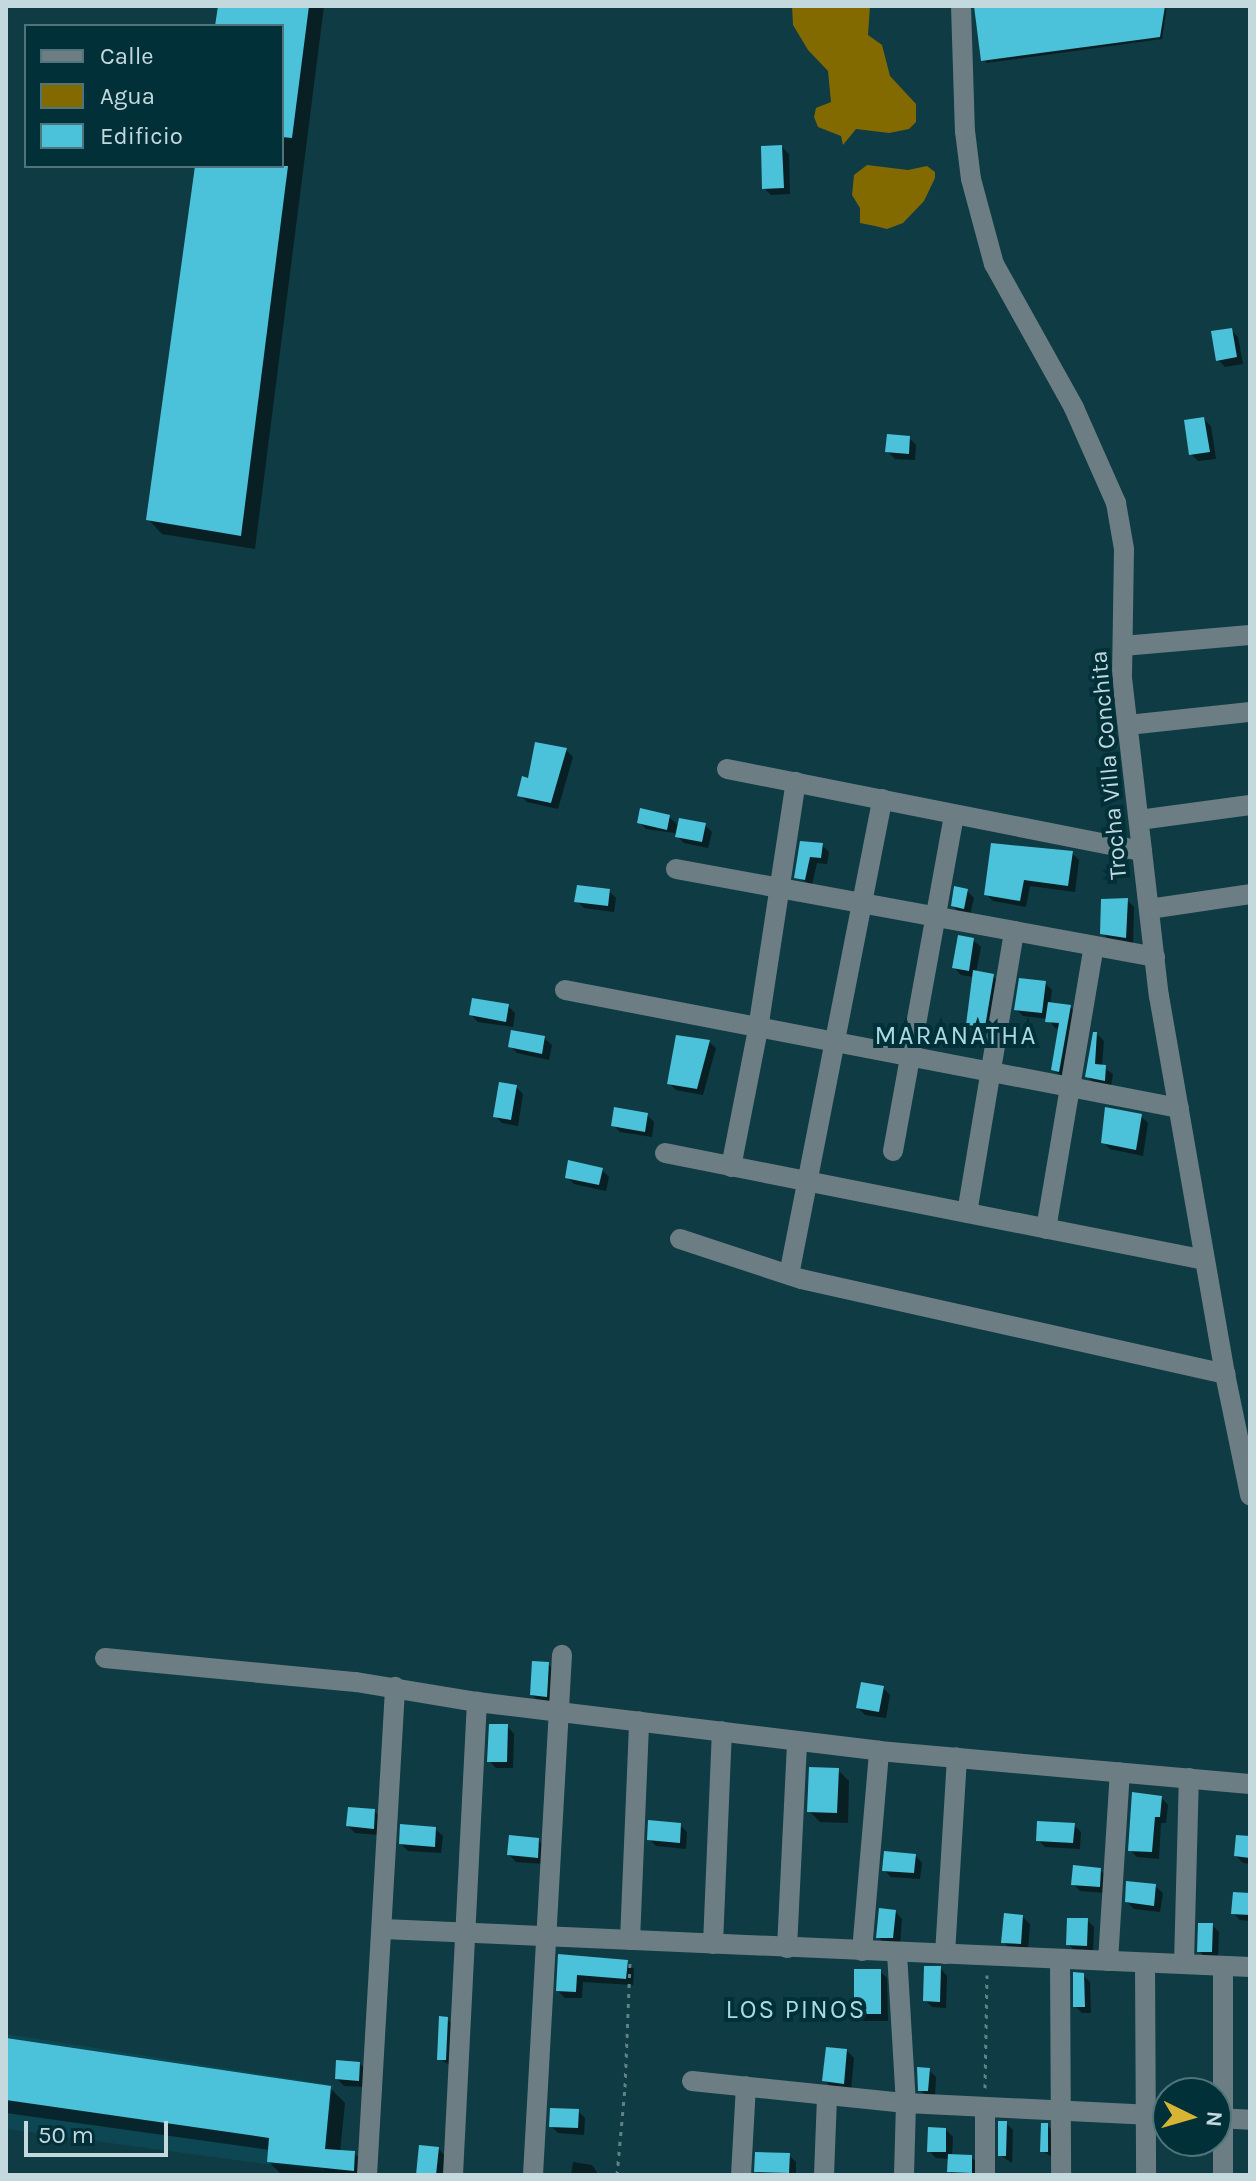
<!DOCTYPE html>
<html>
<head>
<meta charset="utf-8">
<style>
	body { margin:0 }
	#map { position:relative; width:1256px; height:2181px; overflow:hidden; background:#0f3b44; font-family:Karla,sans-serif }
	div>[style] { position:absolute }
	.built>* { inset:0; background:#0c4753 }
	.water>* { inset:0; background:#826a00 }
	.shadow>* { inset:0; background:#0007 }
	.building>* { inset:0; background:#4cc1da }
	.path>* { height:3px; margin-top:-1.5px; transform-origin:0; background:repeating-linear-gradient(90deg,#5f8289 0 4px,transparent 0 10px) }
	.minor>* { height:20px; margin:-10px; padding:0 10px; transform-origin:10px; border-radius:10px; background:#6c7e83 }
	span { translate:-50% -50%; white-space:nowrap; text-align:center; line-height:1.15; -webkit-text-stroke:8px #023039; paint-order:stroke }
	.street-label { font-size:24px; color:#c3d9de }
	.neighbourhood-label { font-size:26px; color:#acd9e4; letter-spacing:2px }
	.frame { position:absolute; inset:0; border:8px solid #c3d9de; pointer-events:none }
	.legend { position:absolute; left:24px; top:24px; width:260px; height:144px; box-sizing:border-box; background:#023039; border:2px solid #4f747b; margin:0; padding:10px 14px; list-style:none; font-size:24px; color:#c3d9de }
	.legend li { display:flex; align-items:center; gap:16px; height:40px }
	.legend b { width:40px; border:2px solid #4f747b }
	.north { position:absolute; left:1152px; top:2077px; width:80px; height:80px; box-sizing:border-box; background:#023039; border:2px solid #4f747b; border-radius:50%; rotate:95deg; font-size:22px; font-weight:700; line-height:32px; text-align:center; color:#c3d9de }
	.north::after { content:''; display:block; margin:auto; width:28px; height:36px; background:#d7b434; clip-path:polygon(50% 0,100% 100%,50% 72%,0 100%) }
	.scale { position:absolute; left:24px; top:2121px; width:144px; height:36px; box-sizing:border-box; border:4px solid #c3d9de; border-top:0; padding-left:10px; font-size:24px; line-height:28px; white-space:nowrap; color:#c3d9de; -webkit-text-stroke:6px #023039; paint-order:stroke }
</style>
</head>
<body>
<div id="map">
	<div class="built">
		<div style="clip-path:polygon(6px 2034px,333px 2085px,325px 2172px,6px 2129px)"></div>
	</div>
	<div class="water">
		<div style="clip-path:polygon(792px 6px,870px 6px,868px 35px,882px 45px,890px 76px,916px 104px,916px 122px,909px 129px,889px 133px,856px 129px,843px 145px,841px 136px,818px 127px,814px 117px,816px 108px,831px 102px,828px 71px,808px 50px,793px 25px)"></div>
		<div style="clip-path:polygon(867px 165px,908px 170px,927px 166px,935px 172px,935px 178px,924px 201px,903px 223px,887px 229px,875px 226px,860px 223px,860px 208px,852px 195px,854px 175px)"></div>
	</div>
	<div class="shadow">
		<div style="clip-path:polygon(220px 6px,324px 6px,255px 549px,162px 534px,148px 519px,197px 166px,282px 166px,282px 26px,217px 26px)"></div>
		<div style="clip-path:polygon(976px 6px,1167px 6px,1162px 39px,986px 63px)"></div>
		<div style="clip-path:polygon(782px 147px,789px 154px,790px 194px,771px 195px,764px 188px)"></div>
		<div style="clip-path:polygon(1231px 330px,1238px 337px,1243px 364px,1225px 367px,1218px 360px)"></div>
		<div style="clip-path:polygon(1204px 419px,1211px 426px,1216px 459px,1198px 461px,1191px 454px)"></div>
		<div style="clip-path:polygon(909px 438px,916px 445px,915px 460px,895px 459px,888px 452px)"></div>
		<div style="clip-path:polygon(566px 750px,573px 757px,558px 809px,527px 802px,520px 795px,530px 780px)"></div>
		<div style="clip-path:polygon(669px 817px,679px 826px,705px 825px,712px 832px,708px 848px,684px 843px,674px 833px,646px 829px,639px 822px)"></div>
		<div style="clip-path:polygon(802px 843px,822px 845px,829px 852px,827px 864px,817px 863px,812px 885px,797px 877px)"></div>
		<div style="clip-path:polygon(1072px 853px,1079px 860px,1075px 892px,1030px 886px,1026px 907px,993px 901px,986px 894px)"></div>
		<div style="clip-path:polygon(609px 891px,616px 898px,614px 912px,584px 908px,577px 901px)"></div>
		<div style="clip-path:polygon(967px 891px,974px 898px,970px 915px,960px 913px,953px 906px)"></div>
		<div style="clip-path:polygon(1127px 900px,1134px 907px,1133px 944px,1110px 940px,1102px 933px)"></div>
		<div style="clip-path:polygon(973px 940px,981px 947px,976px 973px,993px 976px,1000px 983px,991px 1033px,975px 1031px,968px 1024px,974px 977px,961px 975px,954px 968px)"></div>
		<div style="clip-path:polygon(1045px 983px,1052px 990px,1050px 1005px,1070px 1007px,1077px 1014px,1066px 1078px,1053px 1070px,1060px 1029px,1055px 1028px,1048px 1019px,1023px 1016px,1016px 1009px)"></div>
		<div style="clip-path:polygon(508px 1006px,515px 1013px,513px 1027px,478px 1022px,471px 1015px)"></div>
		<div style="clip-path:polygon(1097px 1034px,1104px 1041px,1102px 1066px,1113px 1074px,1111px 1086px,1094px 1083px,1087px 1076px)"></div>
		<div style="clip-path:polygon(544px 1038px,552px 1045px,549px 1060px,517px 1053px,510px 1046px)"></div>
		<div style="clip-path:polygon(709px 1042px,716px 1048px,703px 1095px,676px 1090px,669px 1083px)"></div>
		<div style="clip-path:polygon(516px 1087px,523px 1094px,518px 1126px,502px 1123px,495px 1116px)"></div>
		<div style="clip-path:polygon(647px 1115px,654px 1122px,652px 1137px,620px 1132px,613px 1125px)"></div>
		<div style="clip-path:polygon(1141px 1116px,1148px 1123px,1143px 1156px,1110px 1149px,1103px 1142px)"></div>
		<div style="clip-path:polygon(602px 1170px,609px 1177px,606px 1191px,574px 1184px,567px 1177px)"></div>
		<div style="clip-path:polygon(548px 1664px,555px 1671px,553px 1703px,540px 1702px,532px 1695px)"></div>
		<div style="clip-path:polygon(883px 1688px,890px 1695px,886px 1718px,865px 1715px,858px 1708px)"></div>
		<div style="clip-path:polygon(507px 1726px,514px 1734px,513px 1768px,496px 1768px,489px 1761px)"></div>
		<div style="clip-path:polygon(838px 1770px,849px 1781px,848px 1823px,820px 1822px,809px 1811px)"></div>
		<div style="clip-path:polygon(1161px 1797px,1168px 1805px,1166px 1823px,1161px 1823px,1159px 1859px,1137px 1857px,1130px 1850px)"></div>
		<div style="clip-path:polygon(374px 1811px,381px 1818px,380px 1835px,355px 1833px,348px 1826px)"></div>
		<div style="clip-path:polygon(680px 1825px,687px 1832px,686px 1849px,656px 1846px,649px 1839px)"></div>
		<div style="clip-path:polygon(1074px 1825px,1081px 1832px,1080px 1849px,1045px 1847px,1038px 1840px)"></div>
		<div style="clip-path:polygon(435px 1829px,443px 1836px,441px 1853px,408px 1851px,401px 1844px)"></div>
		<div style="clip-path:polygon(1250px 1838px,1250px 1864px,1243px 1863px,1236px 1856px)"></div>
		<div style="clip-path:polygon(538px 1840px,545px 1847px,544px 1864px,516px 1862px,509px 1855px)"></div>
		<div style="clip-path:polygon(915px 1855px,922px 1863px,920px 1879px,891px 1877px,884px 1870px)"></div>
		<div style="clip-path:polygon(1100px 1870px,1107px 1877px,1106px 1893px,1080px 1891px,1073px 1884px)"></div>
		<div style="clip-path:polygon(1155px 1886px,1163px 1893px,1160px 1912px,1134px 1909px,1127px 1902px)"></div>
		<div style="clip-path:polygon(1250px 1895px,1250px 1921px,1240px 1920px,1233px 1913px)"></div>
		<div style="clip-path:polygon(895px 1911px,902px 1919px,900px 1945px,885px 1944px,878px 1937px)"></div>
		<div style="clip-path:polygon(1023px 1917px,1030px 1924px,1028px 1950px,1011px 1949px,1003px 1942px)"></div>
		<div style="clip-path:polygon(1087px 1920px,1094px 1927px,1093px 1952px,1075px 1951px,1068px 1944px)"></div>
		<div style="clip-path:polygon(1212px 1925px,1219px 1932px,1218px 1958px,1206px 1958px,1199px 1951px)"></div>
		<div style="clip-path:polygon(560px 1956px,627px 1962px,634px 1969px,633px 1985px,583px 1982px,582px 1998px,565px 1998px,558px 1991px)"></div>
		<div style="clip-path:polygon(940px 1968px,947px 1976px,946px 2008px,932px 2007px,925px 2000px)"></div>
		<div style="clip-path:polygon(880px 1971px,887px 1978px,888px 2021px,863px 2021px,856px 2014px)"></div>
		<div style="clip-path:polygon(1083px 1975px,1090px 1982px,1091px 2013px,1082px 2013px,1075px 2006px)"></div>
		<div style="clip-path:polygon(447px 2019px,454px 2026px,452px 2066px,439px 2059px)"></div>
		<div style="clip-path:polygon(6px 2040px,330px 2088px,345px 2103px,340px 2152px,354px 2153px,369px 2168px,369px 2175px,282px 2175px,269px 2162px,270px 2150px,6px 2113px)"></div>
		<div style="clip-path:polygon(846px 2050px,854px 2058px,851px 2090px,832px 2088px,825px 2081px)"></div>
		<div style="clip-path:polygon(360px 2064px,367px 2071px,366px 2087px,344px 2086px,337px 2079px)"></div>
		<div style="clip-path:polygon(929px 2070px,936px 2077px,935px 2097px,927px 2097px,920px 2090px)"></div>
		<div style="clip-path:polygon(578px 2111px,585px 2118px,584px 2135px,558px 2133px,551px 2126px)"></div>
		<div style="clip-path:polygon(1006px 2123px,1013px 2130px,1012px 2163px,1000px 2155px)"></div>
		<div style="clip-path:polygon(1047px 2125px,1054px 2132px,1054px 2158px,1042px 2151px)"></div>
		<div style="clip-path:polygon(946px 2130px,953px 2137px,952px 2156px,971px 2157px,978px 2164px,978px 2175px,953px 2175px,949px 2171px,950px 2159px,936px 2158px,929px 2151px)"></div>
		<div style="clip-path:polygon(438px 2148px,445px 2156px,443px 2175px,418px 2175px)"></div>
		<div style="clip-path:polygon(789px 2155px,796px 2162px,796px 2175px,760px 2175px,756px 2171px)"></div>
		<div style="clip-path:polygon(573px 2162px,592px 2165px,599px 2175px,571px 2175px)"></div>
	</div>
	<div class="building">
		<div style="clip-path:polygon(218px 6px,309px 6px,292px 138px,282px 137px,282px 26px,215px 26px)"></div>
		<div style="clip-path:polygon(974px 6px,1165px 6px,1160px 37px,981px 61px)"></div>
		<div style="clip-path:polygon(782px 145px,784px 188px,762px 189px,761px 146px)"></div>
		<div style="clip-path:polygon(195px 166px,288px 166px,241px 536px,146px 520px)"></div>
		<div style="clip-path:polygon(1232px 328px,1237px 357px,1216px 361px,1211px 331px)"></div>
		<div style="clip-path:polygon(1204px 417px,1210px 452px,1189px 455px,1184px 420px)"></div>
		<div style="clip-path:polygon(887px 434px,910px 436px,909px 454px,885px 452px)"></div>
		<div style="clip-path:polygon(535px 742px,567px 748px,551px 803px,517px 796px,522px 776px,528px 778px)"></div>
		<div style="clip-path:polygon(640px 808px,670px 815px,667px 830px,637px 823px)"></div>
		<div style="clip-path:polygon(679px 818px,706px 823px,702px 842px,675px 837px)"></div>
		<div style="clip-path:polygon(800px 841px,823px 843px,821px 858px,810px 857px,805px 880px,794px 878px)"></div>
		<div style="clip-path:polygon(991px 843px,1073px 851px,1068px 886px,1024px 880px,1020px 901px,984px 895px)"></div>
		<div style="clip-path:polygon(577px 885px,610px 889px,608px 906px,574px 902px)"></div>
		<div style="clip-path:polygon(954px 886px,968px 889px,964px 909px,951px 906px)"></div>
		<div style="clip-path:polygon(1128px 898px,1126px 938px,1100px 934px,1101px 899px)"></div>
		<div style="clip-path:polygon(958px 935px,974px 938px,969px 971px,952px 968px)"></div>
		<div style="clip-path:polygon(973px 970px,994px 974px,985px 1027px,966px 1025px)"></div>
		<div style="clip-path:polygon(1019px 978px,1046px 981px,1042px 1013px,1014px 1010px)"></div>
		<div style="clip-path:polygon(472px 998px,509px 1004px,506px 1022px,469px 1015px)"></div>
		<div style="clip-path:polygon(1048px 1002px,1071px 1005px,1059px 1072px,1051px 1070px,1059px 1023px,1045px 1022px)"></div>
		<div style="clip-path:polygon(511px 1030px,545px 1036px,542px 1054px,508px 1047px)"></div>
		<div style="clip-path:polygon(1093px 1032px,1097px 1032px,1095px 1064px,1106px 1065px,1105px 1081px,1085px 1077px)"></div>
		<div style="clip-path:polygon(676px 1035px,710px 1040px,697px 1089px,667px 1084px)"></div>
		<div style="clip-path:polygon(499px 1082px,517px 1085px,511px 1120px,493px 1117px)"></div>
		<div style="clip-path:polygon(614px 1107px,648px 1113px,645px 1132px,611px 1126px)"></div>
		<div style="clip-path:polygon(1105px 1107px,1142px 1114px,1136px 1150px,1101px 1143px)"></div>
		<div style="clip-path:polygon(568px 1160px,603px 1168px,599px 1185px,565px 1178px)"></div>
		<div style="clip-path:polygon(532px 1661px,549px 1662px,547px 1697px,530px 1695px)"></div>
		<div style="clip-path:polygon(861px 1682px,884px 1686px,879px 1712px,856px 1708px)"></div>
		<div style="clip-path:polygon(489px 1724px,508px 1724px,507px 1762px,487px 1762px)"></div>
		<div style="clip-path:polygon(809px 1767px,839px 1768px,837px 1813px,807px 1812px)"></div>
		<div style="clip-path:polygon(1132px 1792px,1162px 1796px,1160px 1817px,1155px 1817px,1152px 1852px,1128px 1851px)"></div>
		<div style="clip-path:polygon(348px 1807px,375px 1809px,374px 1829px,346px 1826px)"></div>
		<div style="clip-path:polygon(648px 1820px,681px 1823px,680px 1843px,647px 1840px)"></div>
		<div style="clip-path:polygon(1037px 1821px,1075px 1823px,1073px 1843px,1036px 1841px)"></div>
		<div style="clip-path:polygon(400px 1824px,436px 1827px,435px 1847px,399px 1844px)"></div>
		<div style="clip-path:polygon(509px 1835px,539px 1838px,538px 1858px,507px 1855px)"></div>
		<div style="clip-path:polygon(1236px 1835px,1250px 1836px,1250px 1858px,1234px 1856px)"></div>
		<div style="clip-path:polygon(884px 1851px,916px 1854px,914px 1873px,882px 1871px)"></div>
		<div style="clip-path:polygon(1073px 1865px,1101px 1868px,1100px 1887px,1071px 1885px)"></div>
		<div style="clip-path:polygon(1126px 1881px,1156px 1884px,1154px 1906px,1125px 1902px)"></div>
		<div style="clip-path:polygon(1233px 1892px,1250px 1893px,1250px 1915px,1231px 1914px)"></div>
		<div style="clip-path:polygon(879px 1908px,896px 1910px,893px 1938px,876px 1938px)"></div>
		<div style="clip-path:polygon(1004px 1913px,1023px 1915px,1021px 1944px,1001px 1943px)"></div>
		<div style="clip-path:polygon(1067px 1918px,1088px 1918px,1087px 1946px,1066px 1945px)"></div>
		<div style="clip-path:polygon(1198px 1923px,1213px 1923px,1212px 1952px,1197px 1952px)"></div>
		<div style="clip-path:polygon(558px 1954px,628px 1960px,626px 1979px,577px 1975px,576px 1992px,556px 1991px)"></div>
		<div style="clip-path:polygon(924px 1966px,941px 1966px,940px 2002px,923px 2001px)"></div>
		<div style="clip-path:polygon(854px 1969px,881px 1969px,881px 2014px,854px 2014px)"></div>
		<div style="clip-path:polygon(1073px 1972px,1084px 1973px,1085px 2007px,1073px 2007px)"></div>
		<div style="clip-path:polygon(439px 2016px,448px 2017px,446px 2060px,437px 2060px)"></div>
		<div style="clip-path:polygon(6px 2038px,331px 2086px,325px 2149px,355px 2151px,354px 2171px,267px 2162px,269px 2138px,6px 2100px)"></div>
		<div style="clip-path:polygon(826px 2047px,847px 2049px,844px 2084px,822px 2081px)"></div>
		<div style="clip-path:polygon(336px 2060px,360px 2062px,359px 2081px,335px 2079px)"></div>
		<div style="clip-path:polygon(917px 2067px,930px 2068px,928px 2091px,918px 2091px)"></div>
		<div style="clip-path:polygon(550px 2108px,579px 2109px,578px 2128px,549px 2127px)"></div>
		<div style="clip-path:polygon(998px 2121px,1007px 2121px,1006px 2156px,998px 2156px)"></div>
		<div style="clip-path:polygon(1041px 2123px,1048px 2123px,1048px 2152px,1040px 2152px)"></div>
		<div style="clip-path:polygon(928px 2127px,946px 2128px,946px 2152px,927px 2152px)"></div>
		<div style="clip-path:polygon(419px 2145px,439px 2147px,436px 2175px,416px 2175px)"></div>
		<div style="clip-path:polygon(755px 2152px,790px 2153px,789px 2173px,754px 2172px)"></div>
		<div style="clip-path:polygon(948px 2154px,972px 2155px,972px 2173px,947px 2172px)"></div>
	</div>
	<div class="path">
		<div style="left:985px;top:2088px;width:113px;rotate:-89deg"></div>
		<div style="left:617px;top:2175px;width:88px;rotate:-84.8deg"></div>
		<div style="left:625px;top:2087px;width:127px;rotate:-87.7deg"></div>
	</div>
	<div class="minor">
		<div style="left:961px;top:6px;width:125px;rotate:88.2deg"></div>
		<div style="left:965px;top:131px;width:48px;rotate:82.9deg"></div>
		<div style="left:971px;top:179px;width:88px;rotate:74.9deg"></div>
		<div style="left:994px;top:264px;width:165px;rotate:60.9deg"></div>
		<div style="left:1074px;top:408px;width:104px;rotate:66.1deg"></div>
		<div style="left:1116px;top:503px;width:47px;rotate:80.1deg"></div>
		<div style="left:1124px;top:549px;width:129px;rotate:90.9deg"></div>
		<div style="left:1122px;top:678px;width:320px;rotate:83.4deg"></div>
		<div style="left:1159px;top:996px;width:384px;rotate:80.1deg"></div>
		<div style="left:1225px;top:1374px;width:124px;rotate:78.3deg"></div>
		<div style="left:1123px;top:646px;width:127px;rotate:-5deg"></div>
		<div style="left:1128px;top:725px;width:123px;rotate:-6.1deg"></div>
		<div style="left:727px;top:769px;width:423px;rotate:11.2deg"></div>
		<div style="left:1139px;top:820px;width:112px;rotate:-7.7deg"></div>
		<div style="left:676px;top:869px;width:487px;rotate:10.4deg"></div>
		<div style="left:1149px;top:909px;width:102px;rotate:-8.4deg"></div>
		<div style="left:565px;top:990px;width:625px;rotate:10.88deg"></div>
		<div style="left:893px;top:1151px;width:342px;rotate:-79.7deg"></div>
		<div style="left:665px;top:1153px;width:550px;rotate:11.21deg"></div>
		<div style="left:731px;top:1167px;width:141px;rotate:-78.9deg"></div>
		<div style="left:758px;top:1029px;width:250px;rotate:-81.3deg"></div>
		<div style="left:967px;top:1213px;width:286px;rotate:-80.5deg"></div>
		<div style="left:1046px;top:1229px;width:287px;rotate:-80.4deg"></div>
		<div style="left:680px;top:1239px;width:127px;rotate:18.3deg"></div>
		<div style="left:801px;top:1279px;width:435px;rotate:12.6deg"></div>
		<div style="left:789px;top:1275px;width:485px;rotate:-78.9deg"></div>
		<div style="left:105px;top:1658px;width:252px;rotate:5.5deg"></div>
		<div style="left:356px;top:1682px;width:123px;rotate:9.4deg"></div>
		<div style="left:477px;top:1702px;width:405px;rotate:6.9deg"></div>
		<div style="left:879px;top:1751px;width:372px;rotate:5.1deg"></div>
		<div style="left:383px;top:1929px;width:868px;rotate:2.51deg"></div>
		<div style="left:630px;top:1940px;width:219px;rotate:-87.6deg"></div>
		<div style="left:713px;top:1944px;width:213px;rotate:-87.6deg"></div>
		<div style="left:787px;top:1948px;width:207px;rotate:-87.2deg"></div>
		<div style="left:862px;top:1951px;width:201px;rotate:-85.1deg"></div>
		<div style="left:897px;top:1953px;width:150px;rotate:86.6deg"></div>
		<div style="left:906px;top:2103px;width:72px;rotate:91.6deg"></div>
		<div style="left:945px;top:1954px;width:197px;rotate:-86.5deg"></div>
		<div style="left:1060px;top:1959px;width:216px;rotate:89.7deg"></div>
		<div style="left:1108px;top:1961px;width:189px;rotate:-86.4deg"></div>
		<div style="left:1145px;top:1963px;width:212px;rotate:89.7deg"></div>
		<div style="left:1184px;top:1964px;width:186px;rotate:-88.5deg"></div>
		<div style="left:1223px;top:1966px;width:209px;rotate:90deg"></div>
		<div style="left:692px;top:2081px;width:215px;rotate:5.9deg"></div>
		<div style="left:906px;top:2103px;width:262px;rotate:2.8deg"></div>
		<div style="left:1216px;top:2118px;width:34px;rotate:3deg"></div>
		<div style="left:367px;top:2175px;width:489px;rotate:-86.7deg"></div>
		<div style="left:453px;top:2175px;width:474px;rotate:-87.1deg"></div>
		<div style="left:533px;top:2175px;width:521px;rotate:-86.81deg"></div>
		<div style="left:741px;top:2175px;width:89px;rotate:-86.8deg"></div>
		<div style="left:824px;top:2175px;width:79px;rotate:-87.8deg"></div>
		<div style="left:985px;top:2175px;width:68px;rotate:-90deg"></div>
	</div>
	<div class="street-label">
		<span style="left:1109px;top:765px;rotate:-95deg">Trocha Villa Conchita</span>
	</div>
	<div class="neighbourhood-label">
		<span style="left:956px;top:1036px">MARANATHA</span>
		<span style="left:796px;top:2010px">LOS PINOS</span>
	</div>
	<div class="frame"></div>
	<ul class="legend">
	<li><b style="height:10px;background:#6c7e83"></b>Calle</li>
	<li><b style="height:22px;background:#826a00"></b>Agua</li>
	<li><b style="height:22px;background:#4cc1da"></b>Edificio</li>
	</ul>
	<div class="north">N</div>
	<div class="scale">50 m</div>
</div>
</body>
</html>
